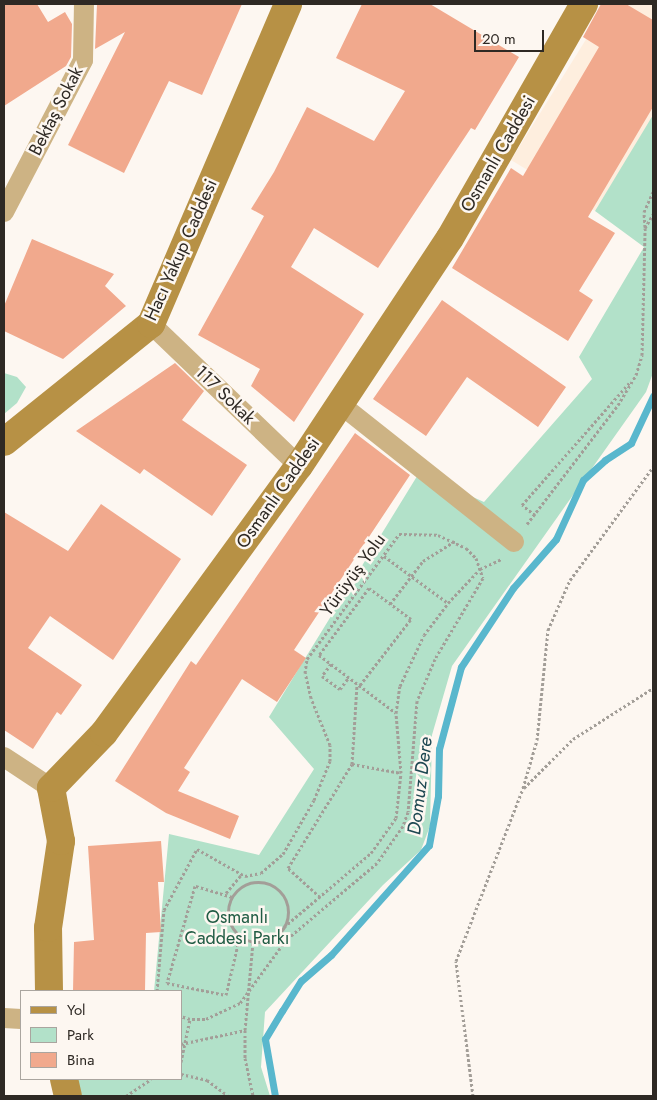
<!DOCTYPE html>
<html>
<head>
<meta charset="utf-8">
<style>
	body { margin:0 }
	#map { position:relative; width:657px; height:1100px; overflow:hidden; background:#fdf7f1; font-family:Jost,sans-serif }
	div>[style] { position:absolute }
	.built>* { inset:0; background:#feeede }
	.green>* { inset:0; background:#b2e1c9 }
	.stream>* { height:7px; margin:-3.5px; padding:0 3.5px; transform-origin:3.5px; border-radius:3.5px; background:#59b7cd }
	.building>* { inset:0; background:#f1a98d }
	.path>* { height:3px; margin-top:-1.5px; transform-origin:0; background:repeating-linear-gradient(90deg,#a39e98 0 2.5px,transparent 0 5px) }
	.path>.ring { margin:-1.5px; padding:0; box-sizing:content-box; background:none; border:3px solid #a39e98; border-radius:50% }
	.street>* { height:20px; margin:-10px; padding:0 10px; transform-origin:10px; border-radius:10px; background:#cdb384 }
	.secondary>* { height:28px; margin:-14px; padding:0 14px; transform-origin:14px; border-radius:14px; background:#b79145 }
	span { translate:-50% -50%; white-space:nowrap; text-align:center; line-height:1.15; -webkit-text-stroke:5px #fdf7f1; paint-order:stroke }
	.street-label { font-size:18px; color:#2e2924 }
	.park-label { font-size:18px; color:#205c44 }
	.water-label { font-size:19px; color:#1e4852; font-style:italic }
	.frame { position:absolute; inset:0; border:5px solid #2e2924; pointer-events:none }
	.legend { position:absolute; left:20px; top:990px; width:162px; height:90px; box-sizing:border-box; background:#fdf7f1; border:1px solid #aaa59f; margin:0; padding:6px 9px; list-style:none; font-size:15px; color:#2e2924 }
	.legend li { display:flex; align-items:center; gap:10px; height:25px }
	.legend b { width:25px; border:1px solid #aaa59f }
	.scale { position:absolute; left:474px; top:30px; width:70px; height:22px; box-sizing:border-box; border:2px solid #2e2924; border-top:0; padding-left:6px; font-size:15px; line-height:18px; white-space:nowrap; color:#2e2924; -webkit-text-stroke:4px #fdf7f1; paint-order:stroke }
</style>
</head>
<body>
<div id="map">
	<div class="built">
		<div style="clip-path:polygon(608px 4px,653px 4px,653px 117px,595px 211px,511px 160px)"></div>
	</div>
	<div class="green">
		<div style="clip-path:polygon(653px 115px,653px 373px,646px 392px,452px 666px,432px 735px,430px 826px,421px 850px,383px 885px,265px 1012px,261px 1067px,270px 1096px,76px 1096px,72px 1079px,181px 1079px,181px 991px,154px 991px,169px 834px,259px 855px,314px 769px,269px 717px,419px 473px,484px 502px,592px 379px,579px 357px,644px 247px,595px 211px)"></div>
		<div style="clip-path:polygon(4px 373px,17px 377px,26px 387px,17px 403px,4px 414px)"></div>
	</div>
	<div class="stream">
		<div style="left:275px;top:1096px;width:58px;rotate:-100deg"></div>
		<div style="left:265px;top:1039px;width:33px;rotate:-59deg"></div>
		<div style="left:282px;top:1011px;width:36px;rotate:-58deg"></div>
		<div style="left:301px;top:981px;width:40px;rotate:-41deg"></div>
		<div style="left:331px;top:955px;width:147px;rotate:-48.3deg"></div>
		<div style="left:429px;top:845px;width:50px;rotate:-79.6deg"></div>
		<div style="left:438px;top:796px;width:47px;rotate:-88.8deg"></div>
		<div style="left:439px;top:749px;width:85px;rotate:-75deg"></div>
		<div style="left:461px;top:667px;width:95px;rotate:-56.6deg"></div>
		<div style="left:513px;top:588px;width:65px;rotate:-48.7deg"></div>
		<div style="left:556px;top:539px;width:65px;rotate:-65.4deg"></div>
		<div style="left:583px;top:480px;width:30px;rotate:-42deg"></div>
		<div style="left:605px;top:460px;width:31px;rotate:-33deg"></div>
		<div style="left:631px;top:443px;width:52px;rotate:-64.9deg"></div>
	</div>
	<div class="building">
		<div style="clip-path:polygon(4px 4px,37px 4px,48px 22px,65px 12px,72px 24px,71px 57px,66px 66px,4px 106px)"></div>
		<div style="clip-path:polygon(97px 4px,242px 4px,202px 95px,169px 81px,124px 173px,68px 145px,125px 32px,95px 49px)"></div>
		<div style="clip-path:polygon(362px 4px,430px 4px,519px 57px,475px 130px,471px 128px,378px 268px,314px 228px,291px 267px,364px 314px,294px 422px,251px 386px,260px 369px,198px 335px,264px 216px,251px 209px,274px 172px,307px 107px,374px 141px,405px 91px,336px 58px)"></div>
		<div style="clip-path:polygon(601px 4px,626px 4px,653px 20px,653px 107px,588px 217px,615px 233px,579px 291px,593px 300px,568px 341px,452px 268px,511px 168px,523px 176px,599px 47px,583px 37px)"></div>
		<div style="clip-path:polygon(32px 239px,114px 274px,105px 286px,126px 306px,63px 359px,4px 331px,4px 306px)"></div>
		<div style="clip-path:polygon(442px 300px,566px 387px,538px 427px,467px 377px,426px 436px,373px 399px)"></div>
		<div style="clip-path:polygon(175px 363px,204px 391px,182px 420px,247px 465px,212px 516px,144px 469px,140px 474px,76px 431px)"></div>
		<div style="clip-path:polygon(355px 433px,410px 475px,294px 650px,306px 658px,277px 702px,242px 679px,184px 768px,190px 772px,178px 791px,239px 816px,230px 839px,166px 813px,115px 781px,191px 661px,196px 665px)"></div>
		<div style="clip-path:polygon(101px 504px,181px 559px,113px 660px,50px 616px,28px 648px,82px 685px,61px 715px,57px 712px,33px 749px,4px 730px,4px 512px,68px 551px)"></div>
		<div style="clip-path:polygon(161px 841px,164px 882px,158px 882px,161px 932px,146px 933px,145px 991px,73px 991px,74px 942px,94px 940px,88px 846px)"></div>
	</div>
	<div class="path">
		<div style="left:645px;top:227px;width:15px;rotate:-94deg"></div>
		<div style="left:644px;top:212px;width:22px;rotate:-66deg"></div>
		<div style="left:535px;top:515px;width:16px;rotate:-142deg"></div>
		<div style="left:522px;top:505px;width:165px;rotate:-48.7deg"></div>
		<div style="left:527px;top:524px;width:150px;rotate:-52.6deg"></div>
		<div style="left:618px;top:405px;width:35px;rotate:-59deg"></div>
		<div style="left:636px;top:375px;width:21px;rotate:-73deg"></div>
		<div style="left:642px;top:355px;width:127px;rotate:-88.6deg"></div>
		<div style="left:645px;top:228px;width:16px;rotate:-60deg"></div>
		<div style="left:384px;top:556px;width:79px;rotate:36.3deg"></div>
		<div style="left:390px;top:604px;width:54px;rotate:-52.5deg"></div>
		<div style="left:423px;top:561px;width:38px;rotate:-32deg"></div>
		<div style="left:331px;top:664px;width:15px;rotate:127deg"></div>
		<div style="left:322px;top:676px;width:22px;rotate:36deg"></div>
		<div style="left:340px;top:689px;width:15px;rotate:-53deg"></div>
		<div style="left:360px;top:685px;width:83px;rotate:-52.3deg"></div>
		<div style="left:411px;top:619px;width:52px;rotate:-143.6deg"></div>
		<div style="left:369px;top:588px;width:84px;rotate:126.7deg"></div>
		<div style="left:319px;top:655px;width:96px;rotate:37deg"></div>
		<div style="left:352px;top:764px;width:50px;rotate:10.4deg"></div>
		<div style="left:524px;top:788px;width:69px;rotate:-45deg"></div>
		<div style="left:573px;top:739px;width:95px;rotate:-32.5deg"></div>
		<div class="ring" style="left:228px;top:882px;width:57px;height:57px"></div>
		<div style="left:226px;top:893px;width:25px;rotate:-50deg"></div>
		<div style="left:232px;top:897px;width:39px;rotate:-163deg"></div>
		<div style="left:195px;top:886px;width:101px;rotate:106.1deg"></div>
		<div style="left:167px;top:983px;width:60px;rotate:11.5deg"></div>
		<div style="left:226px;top:995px;width:61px;rotate:-76.7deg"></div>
		<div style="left:320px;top:897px;width:43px;rotate:-137.8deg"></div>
		<div style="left:288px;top:868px;width:122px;rotate:-58.4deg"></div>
		<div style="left:352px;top:764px;width:80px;rotate:-86.4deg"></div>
		<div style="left:284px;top:927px;width:114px;rotate:-40.4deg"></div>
		<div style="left:371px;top:853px;width:43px;rotate:-54.5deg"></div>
		<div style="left:396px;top:818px;width:45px;rotate:-83.7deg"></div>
		<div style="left:401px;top:773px;width:60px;rotate:-94.8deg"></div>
		<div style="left:396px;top:713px;width:27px;rotate:-82deg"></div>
		<div style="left:400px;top:686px;width:56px;rotate:-64.8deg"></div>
		<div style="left:424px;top:635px;width:40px;rotate:-53deg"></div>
		<div style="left:448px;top:603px;width:47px;rotate:-46.7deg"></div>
		<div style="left:480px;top:569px;width:23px;rotate:-25deg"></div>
		<div style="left:157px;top:991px;width:81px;rotate:-85.1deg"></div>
		<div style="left:164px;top:910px;width:69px;rotate:-61.6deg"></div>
		<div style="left:197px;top:849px;width:55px;rotate:29.4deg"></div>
		<div style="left:245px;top:876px;width:16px;rotate:-11deg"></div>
		<div style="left:261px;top:873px;width:29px;rotate:-41deg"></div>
		<div style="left:283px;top:854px;width:62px;rotate:-60.1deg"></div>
		<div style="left:314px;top:800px;width:42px;rotate:-67.7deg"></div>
		<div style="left:330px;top:761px;width:16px;rotate:-90deg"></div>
		<div style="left:330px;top:745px;width:51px;rotate:-112deg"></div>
		<div style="left:311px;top:698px;width:26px;rotate:-103deg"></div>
		<div style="left:305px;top:673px;width:14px;rotate:-82deg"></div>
		<div style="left:307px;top:659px;width:155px;rotate:-53.6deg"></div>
		<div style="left:399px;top:534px;width:39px;rotate:1deg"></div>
		<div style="left:438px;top:535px;width:31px;rotate:25deg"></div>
		<div style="left:466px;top:548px;width:14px;rotate:45deg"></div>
		<div style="left:476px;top:558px;width:21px;rotate:71deg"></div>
		<div style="left:483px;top:578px;width:94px;rotate:120.7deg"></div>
		<div style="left:435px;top:659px;width:46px;rotate:113.2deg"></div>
		<div style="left:417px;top:701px;width:111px;rotate:94.6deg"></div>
		<div style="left:408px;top:812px;width:15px;rotate:110deg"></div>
		<div style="left:403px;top:826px;width:45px;rotate:125.1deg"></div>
		<div style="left:377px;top:863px;width:119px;rotate:139.8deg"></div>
		<div style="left:286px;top:940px;width:78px;rotate:126.1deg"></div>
		<div style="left:240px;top:1003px;width:38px;rotate:155deg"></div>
		<div style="left:205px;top:1019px;width:15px;rotate:180deg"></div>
		<div style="left:190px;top:1019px;width:9px;rotate:-162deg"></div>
		<div style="left:245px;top:1030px;width:88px;rotate:-84.8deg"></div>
		<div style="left:181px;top:1044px;width:66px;rotate:-12.3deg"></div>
		<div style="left:245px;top:1030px;width:28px;rotate:90deg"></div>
		<div style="left:245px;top:1058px;width:39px;rotate:78deg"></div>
		<div style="left:181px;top:1062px;width:44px;rotate:-78.2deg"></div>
		<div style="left:181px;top:1074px;width:27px;rotate:13deg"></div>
		<div style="left:207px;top:1080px;width:26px;rotate:37deg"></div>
		<div style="left:126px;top:1096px;width:30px;rotate:-34deg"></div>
		<div style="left:473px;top:1096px;width:136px;rotate:-97.2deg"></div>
		<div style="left:456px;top:961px;width:186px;rotate:-68.8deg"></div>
		<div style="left:523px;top:788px;width:50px;rotate:-73.7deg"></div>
		<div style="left:537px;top:740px;width:111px;rotate:-84.3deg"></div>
		<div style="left:548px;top:630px;width:55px;rotate:-66.3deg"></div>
		<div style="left:570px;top:580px;width:140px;rotate:-53.7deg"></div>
	</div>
	<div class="street">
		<div style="left:4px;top:212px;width:171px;rotate:-62.5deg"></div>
		<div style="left:83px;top:60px;width:56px;rotate:-89deg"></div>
		<div style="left:151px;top:324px;width:205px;rotate:43.8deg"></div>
		<div style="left:340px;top:404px;width:222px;rotate:38.4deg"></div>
		<div style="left:4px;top:757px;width:56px;rotate:33.4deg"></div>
		<div style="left:4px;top:1018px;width:17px;rotate:3deg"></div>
	</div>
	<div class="secondary">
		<div style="left:4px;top:442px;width:189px;rotate:-38.8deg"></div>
		<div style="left:151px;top:324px;width:348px;rotate:-66.8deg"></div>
		<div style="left:49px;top:991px;width:63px;rotate:-90.9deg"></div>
		<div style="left:48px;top:928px;width:88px;rotate:-81.5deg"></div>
		<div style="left:61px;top:841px;width:54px;rotate:-100.7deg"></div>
		<div style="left:51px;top:788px;width:76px;rotate:-46.1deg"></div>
		<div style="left:104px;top:733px;width:331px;rotate:-53.9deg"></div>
		<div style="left:299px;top:466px;width:273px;rotate:-56.5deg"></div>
		<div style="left:450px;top:238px;width:270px;rotate:-60.2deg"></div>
		<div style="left:64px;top:1079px;width:17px;rotate:77deg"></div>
	</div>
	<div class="street-label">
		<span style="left:56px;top:111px;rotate:-63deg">Bektaş Sokak</span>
		<span style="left:498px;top:154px;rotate:-60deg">Osmanlı Caddesi</span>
		<span style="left:181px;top:250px;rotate:-66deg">Hacı Yakup Caddesi</span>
		<span style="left:225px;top:395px;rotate:44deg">117 Sokak</span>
		<span style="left:278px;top:493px;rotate:-55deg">Osmanlı Caddesi</span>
		<span style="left:353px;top:575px;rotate:-54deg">Yürüyüş Yolu</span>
	</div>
	<div class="park-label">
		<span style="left:237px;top:928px">Osmanlı<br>Caddesi Parkı</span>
	</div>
	<div class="water-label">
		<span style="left:420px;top:786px;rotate:-83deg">Domuz Dere</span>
	</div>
	<div class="frame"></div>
	<ul class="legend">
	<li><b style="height:6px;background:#b79145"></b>Yol</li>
	<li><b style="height:14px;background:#b2e1c9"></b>Park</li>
	<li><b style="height:14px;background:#f1a98d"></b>Bina</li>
	</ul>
	<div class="scale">20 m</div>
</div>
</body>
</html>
